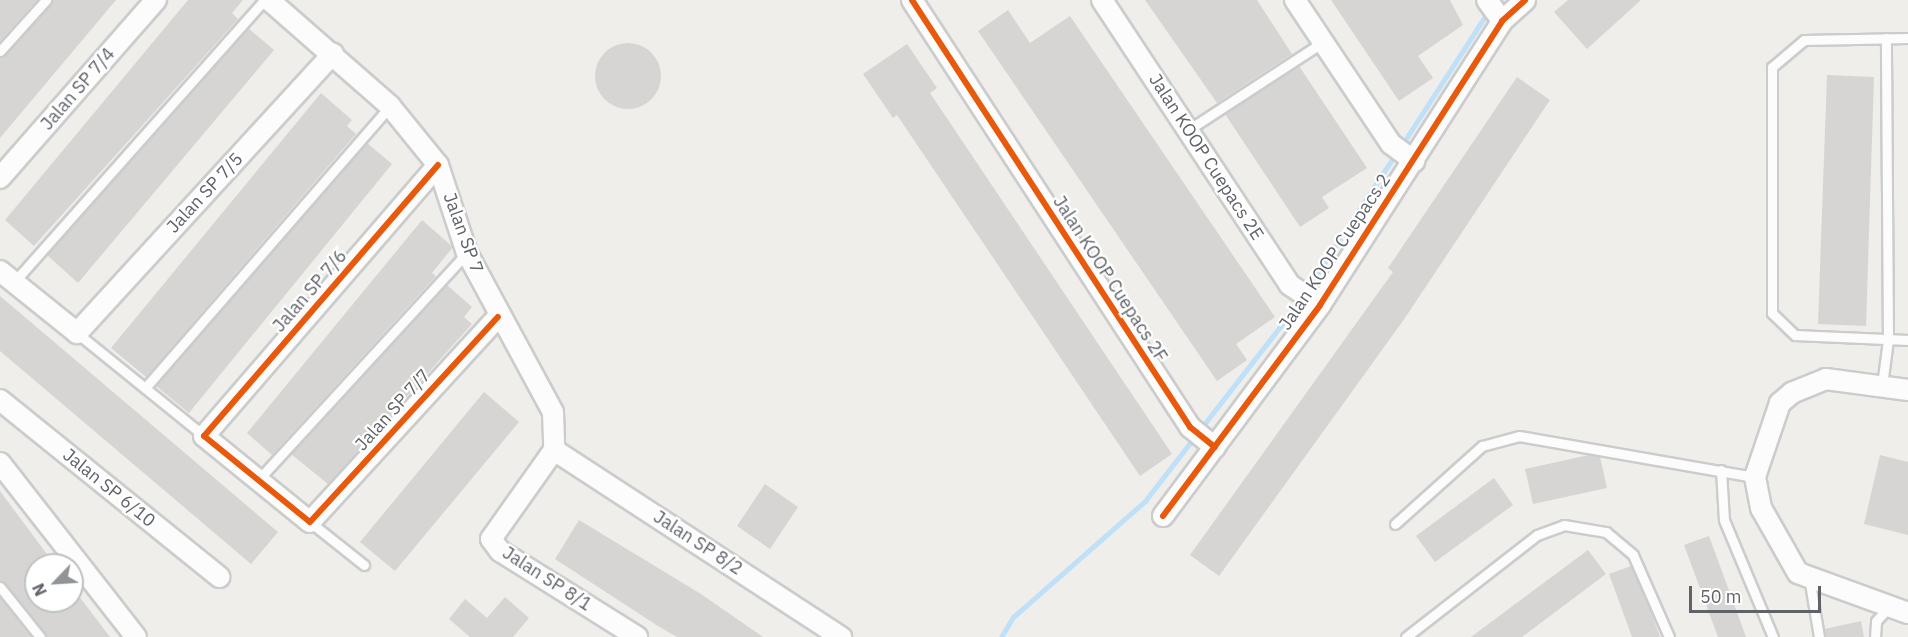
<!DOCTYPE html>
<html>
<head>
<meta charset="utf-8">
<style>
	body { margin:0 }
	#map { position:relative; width:1908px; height:637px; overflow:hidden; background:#efeeea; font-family:"IBM Plex Sans",sans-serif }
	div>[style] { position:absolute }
	.stream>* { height:5px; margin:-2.5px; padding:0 2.5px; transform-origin:2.5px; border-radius:2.5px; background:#bfe0f9 }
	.building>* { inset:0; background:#d6d5d3 }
	.round { border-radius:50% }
	.roads { filter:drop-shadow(2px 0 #cbcccc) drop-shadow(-2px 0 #cbcccc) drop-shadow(0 2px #cbcccc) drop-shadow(0 -2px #cbcccc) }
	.service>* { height:9px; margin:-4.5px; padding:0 4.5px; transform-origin:4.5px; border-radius:4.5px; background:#fdfcfc }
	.minor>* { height:20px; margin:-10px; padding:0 10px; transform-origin:10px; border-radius:10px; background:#fdfcfc }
	.cycleway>* { height:6px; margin:-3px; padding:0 3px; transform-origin:3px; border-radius:3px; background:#e8590c }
	span { translate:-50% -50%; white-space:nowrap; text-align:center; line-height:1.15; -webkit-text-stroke:4.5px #fff; paint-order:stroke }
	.street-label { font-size:18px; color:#5f6368 }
	.north { position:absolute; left:24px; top:553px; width:60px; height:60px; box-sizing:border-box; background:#fff; border:2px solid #bfc1c3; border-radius:50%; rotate:245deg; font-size:16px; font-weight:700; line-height:24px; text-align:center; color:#5f6368 }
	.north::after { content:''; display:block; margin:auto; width:21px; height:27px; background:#919496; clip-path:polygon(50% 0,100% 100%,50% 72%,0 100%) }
	.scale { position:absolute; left:1689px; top:586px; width:132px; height:27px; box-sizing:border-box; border:3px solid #5f6368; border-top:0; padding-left:8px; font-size:18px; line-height:21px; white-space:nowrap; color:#5f6368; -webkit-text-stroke:4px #fff; paint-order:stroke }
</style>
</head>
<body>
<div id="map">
	<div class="stream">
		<div style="left:1405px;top:140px;width:149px;rotate:-57.1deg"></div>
		<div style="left:1309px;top:286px;width:152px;rotate:-56.8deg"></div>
		<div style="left:1205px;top:423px;width:143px;rotate:-52.1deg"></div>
		<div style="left:1001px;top:637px;width:23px;rotate:-59deg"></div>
		<div style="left:1013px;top:617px;width:176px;rotate:-41.3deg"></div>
		<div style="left:1145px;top:501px;width:78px;rotate:-52.3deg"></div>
	</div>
	<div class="building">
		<div style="clip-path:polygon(0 0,37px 0,0 41px)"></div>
		<div style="clip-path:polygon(53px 0,116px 0,0 138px,0 58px)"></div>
		<div style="clip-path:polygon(188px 0,243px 0,232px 13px,238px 19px,34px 246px,5px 220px)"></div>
		<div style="clip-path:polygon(1145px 0,1257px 0,1292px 54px,1217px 103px)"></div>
		<div style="clip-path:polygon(1331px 0,1450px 0,1463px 25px,1418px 56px,1433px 78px,1399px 101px)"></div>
		<div style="clip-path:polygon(1568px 0,1641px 0,1587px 49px,1554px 12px)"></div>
		<div style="clip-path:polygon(1008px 10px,1030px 43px,1070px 16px,1275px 317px,1236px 344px,1247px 360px,1217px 381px,978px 31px)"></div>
		<div style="clip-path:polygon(248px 28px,274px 50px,78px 283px,47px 255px)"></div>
		<div class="round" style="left:595px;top:43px;width:66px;height:66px"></div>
		<div style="clip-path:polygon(907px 44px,937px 88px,930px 93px,1172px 454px,1140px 476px,897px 115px,893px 118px,863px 74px)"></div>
		<div style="clip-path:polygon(1299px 66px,1367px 168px,1322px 197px,1329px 208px,1300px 227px,1225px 114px)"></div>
		<div style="clip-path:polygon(1827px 75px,1874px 77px,1866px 326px,1818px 324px)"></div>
		<div style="clip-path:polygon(1517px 77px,1550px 100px,1405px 318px,1219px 576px,1190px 555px,1393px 272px,1388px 268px)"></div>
		<div style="clip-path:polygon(321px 93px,352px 120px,347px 126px,356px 134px,146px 377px,111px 348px)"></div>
		<div style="clip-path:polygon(367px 143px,392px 164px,189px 413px,156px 386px)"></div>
		<div style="clip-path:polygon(422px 220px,453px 247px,432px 273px,436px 276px,272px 455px,247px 433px)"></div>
		<div style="clip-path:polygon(447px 285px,472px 307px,464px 317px,472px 324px,328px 484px,291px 454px)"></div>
		<div style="clip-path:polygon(0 296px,278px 532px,251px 564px,0 351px)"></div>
		<div style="clip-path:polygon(484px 392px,519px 422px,395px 571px,360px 542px)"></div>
		<div style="clip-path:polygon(1589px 455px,1600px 457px,1607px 488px,1533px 504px,1525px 469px)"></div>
		<div style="clip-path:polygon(1880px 455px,1908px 462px,1908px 535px,1864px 524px)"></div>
		<div style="clip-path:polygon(1494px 478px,1513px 505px,1435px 562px,1416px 536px)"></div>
		<div style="clip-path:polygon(765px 484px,798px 507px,770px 549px,737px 526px)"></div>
		<div style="clip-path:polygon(0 491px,55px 565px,36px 565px,36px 601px,72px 601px,72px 587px,110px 637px,47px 637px,0 580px)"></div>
		<div style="clip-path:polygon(579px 520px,701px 594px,763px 637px,677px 637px,658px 626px,555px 559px)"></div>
		<div style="clip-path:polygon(1709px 536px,1746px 637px,1718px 637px,1684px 545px)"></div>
		<div style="clip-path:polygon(1588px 550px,1606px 574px,1522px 637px,1471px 637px)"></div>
		<div style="clip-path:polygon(1631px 566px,1652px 615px,1660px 637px,1632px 637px,1609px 574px)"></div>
		<div style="clip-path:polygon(505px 597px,529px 618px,513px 637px,470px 637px,449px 619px,465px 599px,487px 618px)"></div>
		<div style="clip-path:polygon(0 598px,31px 637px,0 637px)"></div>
		<div style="clip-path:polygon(1861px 621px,1864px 637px,1826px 637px,1825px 629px)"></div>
	</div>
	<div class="roads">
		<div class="service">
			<div style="left:1908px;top:38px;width:104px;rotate:178.9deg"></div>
			<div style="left:1804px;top:40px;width:42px;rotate:139.8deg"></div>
			<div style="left:1772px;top:67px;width:246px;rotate:90deg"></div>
			<div style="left:1772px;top:313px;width:32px;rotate:44deg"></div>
			<div style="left:1795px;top:335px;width:113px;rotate:2.5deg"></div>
			<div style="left:0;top:51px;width:69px;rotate:-48deg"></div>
			<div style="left:1188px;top:130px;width:161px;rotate:-33.1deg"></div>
			<div style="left:14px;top:282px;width:377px;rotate:-48.4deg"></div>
			<div style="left:77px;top:333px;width:164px;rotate:39deg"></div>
			<div style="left:1882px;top:385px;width:45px;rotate:-82.4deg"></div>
			<div style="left:1888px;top:340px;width:302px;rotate:-90.4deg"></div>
			<div style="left:145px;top:388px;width:374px;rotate:-49deg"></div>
			<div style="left:1721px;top:470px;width:50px;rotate:86.6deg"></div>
			<div style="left:1724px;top:520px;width:127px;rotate:67.3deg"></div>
			<div style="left:258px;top:480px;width:309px;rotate:-47.4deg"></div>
			<div style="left:310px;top:522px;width:69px;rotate:38.5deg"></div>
			<div style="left:1395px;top:524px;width:117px;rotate:-41.9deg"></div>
			<div style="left:1482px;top:446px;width:38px;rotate:-15deg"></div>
			<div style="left:1519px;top:436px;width:240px;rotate:9.9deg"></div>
			<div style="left:1809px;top:577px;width:61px;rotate:80.5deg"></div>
			<div style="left:0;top:587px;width:64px;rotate:51.3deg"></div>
			<div style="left:1406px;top:637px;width:166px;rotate:-37.9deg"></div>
			<div style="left:1537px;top:535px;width:29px;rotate:-20deg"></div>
			<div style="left:1564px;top:525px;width:43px;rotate:9.5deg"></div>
			<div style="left:1606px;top:532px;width:35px;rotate:40deg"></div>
			<div style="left:1633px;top:555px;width:90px;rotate:66.3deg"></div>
			<div style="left:1875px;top:637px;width:16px;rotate:-86deg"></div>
			<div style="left:1876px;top:621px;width:19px;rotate:-47deg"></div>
		</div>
		<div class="minor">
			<div style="left:269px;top:0;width:161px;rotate:41.2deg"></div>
			<div style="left:390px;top:106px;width:76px;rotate:50.9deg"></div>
			<div style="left:438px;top:165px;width:93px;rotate:71.8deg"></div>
			<div style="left:467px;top:253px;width:181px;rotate:61.6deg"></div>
			<div style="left:553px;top:412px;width:38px;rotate:88deg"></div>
			<div style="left:912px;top:0;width:510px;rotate:56.93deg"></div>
			<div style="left:1190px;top:427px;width:32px;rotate:39deg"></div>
			<div style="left:1102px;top:0;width:341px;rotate:56.6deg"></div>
			<div style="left:1290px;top:285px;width:36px;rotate:34deg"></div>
			<div style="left:1295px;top:0;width:173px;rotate:56.3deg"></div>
			<div style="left:1391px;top:144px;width:29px;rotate:36deg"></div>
			<div style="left:1487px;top:0;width:26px;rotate:54deg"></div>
			<div style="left:438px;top:165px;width:358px;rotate:130.8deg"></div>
			<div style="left:204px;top:436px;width:136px;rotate:39.1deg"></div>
			<div style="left:310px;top:522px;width:278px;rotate:-47.5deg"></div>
			<div style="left:0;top:178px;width:237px;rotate:-48.8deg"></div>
			<div style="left:0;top:271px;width:99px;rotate:38.8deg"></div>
			<div style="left:77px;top:333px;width:379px;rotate:-47.5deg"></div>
			<div style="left:1908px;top:390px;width:83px;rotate:-172.4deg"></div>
			<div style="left:1826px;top:379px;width:37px;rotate:158deg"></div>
			<div style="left:1792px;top:393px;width:16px;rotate:140deg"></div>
			<div style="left:1780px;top:403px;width:78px;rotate:108.7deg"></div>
			<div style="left:1755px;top:477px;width:32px;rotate:79deg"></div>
			<div style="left:1761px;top:508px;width:75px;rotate:60.4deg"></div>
			<div style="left:1798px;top:573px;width:117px;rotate:20deg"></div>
			<div style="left:0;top:400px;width:282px;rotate:38.9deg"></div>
			<div style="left:554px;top:450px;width:343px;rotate:33.1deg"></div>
			<div style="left:554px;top:450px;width:109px;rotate:125.3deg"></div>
			<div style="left:491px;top:539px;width:15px;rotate:53deg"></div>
			<div style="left:500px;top:551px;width:162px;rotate:32.1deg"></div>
			<div style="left:0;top:463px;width:221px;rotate:52deg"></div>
			<div style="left:1163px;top:516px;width:263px;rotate:-53.3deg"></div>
			<div style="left:1320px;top:305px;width:337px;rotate:-57.3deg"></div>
			<div style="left:1502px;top:21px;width:31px;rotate:-42deg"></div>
		</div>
	</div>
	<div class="cycleway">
		<div style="left:912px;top:0;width:510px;rotate:56.93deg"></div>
		<div style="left:1190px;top:427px;width:32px;rotate:39deg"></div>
		<div style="left:438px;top:165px;width:358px;rotate:130.8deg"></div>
		<div style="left:204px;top:436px;width:136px;rotate:39.1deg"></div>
		<div style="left:310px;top:522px;width:278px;rotate:-47.5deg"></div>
		<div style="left:1163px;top:516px;width:263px;rotate:-53.3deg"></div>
		<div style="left:1320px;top:305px;width:337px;rotate:-57.3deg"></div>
		<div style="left:1502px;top:21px;width:31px;rotate:-42deg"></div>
	</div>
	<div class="street-label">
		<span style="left:78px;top:89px;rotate:-49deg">Jalan SP 7/4</span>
		<span style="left:1206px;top:157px;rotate:57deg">Jalan KOOP Cuepacs 2E</span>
		<span style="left:205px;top:193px;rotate:-47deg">Jalan SP 7/5</span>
		<span style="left:463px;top:233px;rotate:70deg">Jalan SP 7</span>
		<span style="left:1335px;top:252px;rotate:-56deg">Jalan KOOP Cuepacs 2</span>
		<span style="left:1110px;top:279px;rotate:57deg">Jalan KOOP Cuepacs 2F</span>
		<span style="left:310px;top:291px;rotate:-49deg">Jalan SP 7/6</span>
		<span style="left:393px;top:410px;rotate:-48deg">Jalan SP 7/7</span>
		<span style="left:109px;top:488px;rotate:39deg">Jalan SP 6/10</span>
		<span style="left:698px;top:543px;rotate:33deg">Jalan SP 8/2</span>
		<span style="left:547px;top:579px;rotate:33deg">Jalan SP 8/1</span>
	</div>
	<div class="north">N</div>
	<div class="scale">50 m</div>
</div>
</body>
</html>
